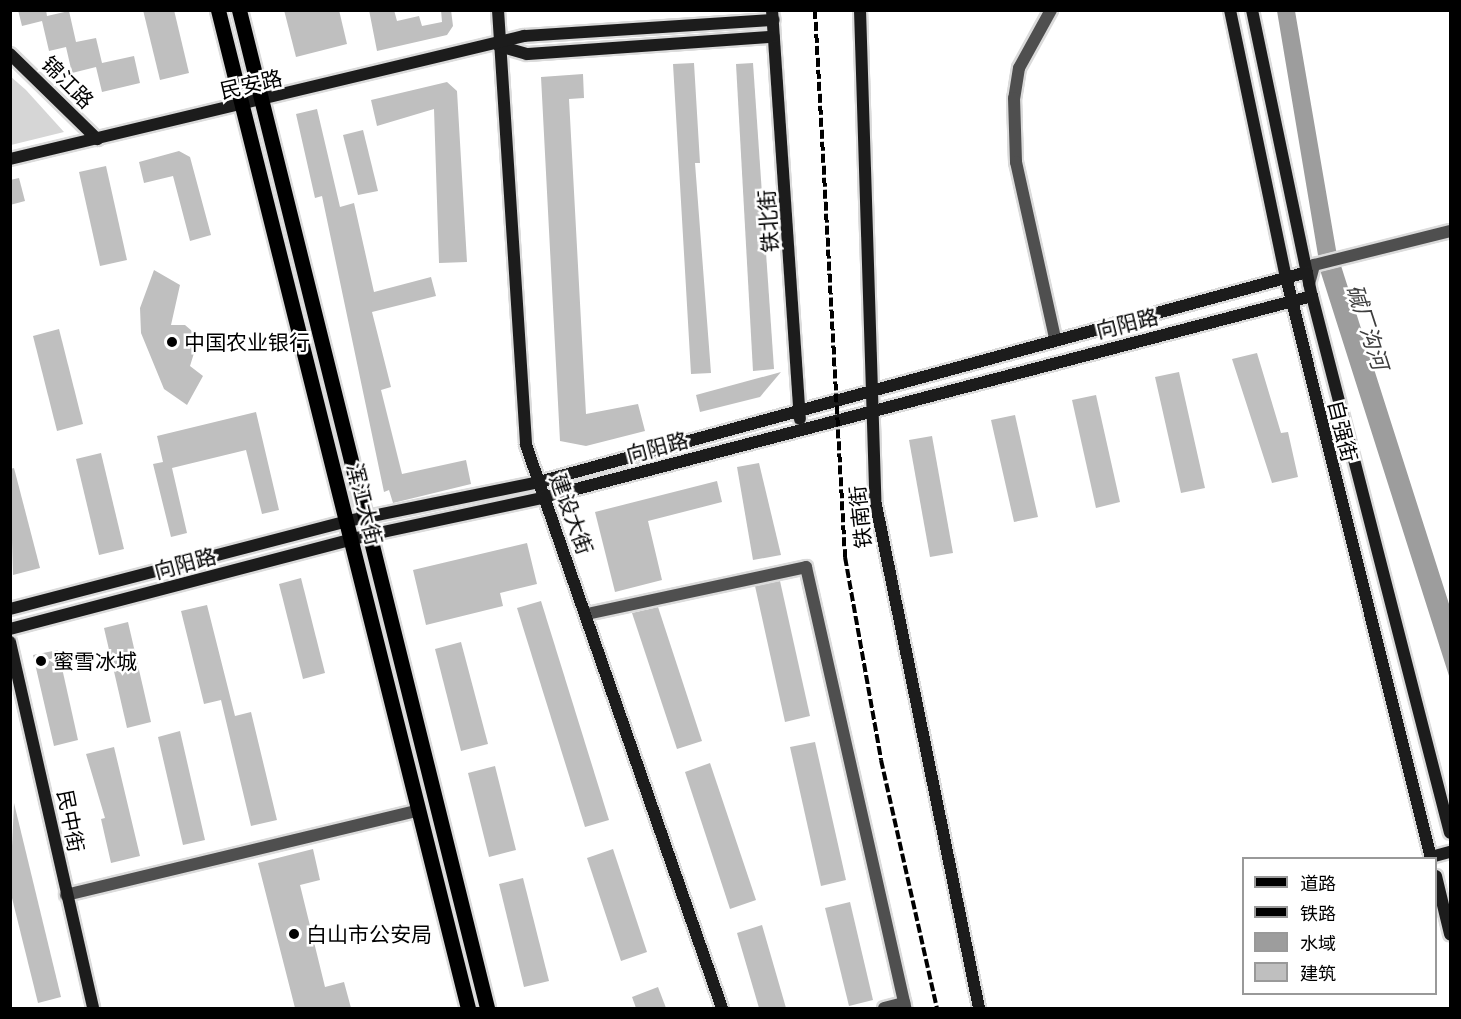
<!DOCTYPE html>
<html>
<head>
<meta charset="utf-8">
<style>
	body { margin:0 }
	#map { position:relative; width:1461px; height:1019px; overflow:hidden; background:#fff; font-family:Mulish,"Noto Sans SC",sans-serif }
	div>[style] { position:absolute }
	.green>* { inset:0; background:#d6d6d6 }
	.water>* { inset:0; background:#9d9d9d }
	.building>* { inset:0; background:#bfbfbf }
	.roads { filter:drop-shadow(2px 0 #dbdbdb) drop-shadow(-2px 0 #dbdbdb) drop-shadow(0 2px #dbdbdb) drop-shadow(0 -2px #dbdbdb) }
	.street>* { height:12px; margin:-6px; padding:0 6px; transform-origin:6px; border-radius:6px; background:#4f4f4f }
	.secondary>* { height:12px; margin:-6px; padding:0 6px; transform-origin:6px; border-radius:6px; background:#1c1c1c }
	.primary>* { height:15px; margin:-7.5px; padding:0 7.5px; transform-origin:7.5px; border-radius:7.5px; background:#000 }
	.rail>* { height:4px; margin-top:-2px; transform-origin:0; background:repeating-linear-gradient(90deg,#000 0 9px,transparent 0 12px) }
	.dots>* { width:16px; height:16px; translate:-50% -50%; box-sizing:border-box; border:3px solid #fff; border-radius:50% }
	span { translate:-50% -50%; white-space:nowrap; text-align:center; line-height:1.15; -webkit-text-stroke:5px #fff; paint-order:stroke }
	.street-label { font-size:21px; color:#000 }
	.poi-label { font-size:21px; color:#000 }
	.left { translate:0 -50%; text-align:left }
	.water-label { font-size:22px; color:#3e3e3e; font-style:italic }
	.frame { position:absolute; inset:0; border:12px solid #000; pointer-events:none }
	.legend { position:absolute; left:1242px; top:857px; width:195px; height:138px; box-sizing:border-box; background:#fff; border:2px solid #999; margin:0; padding:8px 10px; list-style:none; font-size:18px; color:#000 }
	.legend li { display:flex; align-items:center; gap:12px; height:30px }
	.legend b { width:30px; border:2px solid #999 }
</style>
</head>
<body>
<div id="map">
	<div class="green">
		<div style="clip-path:polygon(10px 76px,26px 90px,64px 132px,11px 145px)"></div>
	</div>
	<div class="water">
		<div style="clip-path:polygon(1277px 11px,1295px 11px,1336px 250px,1450px 607px,1450px 679px,1321px 273px)"></div>
	</div>
	<div class="building">
		<div style="clip-path:polygon(18px 10px,46px 10px,47px 16px,69px 11px,76px 42px,96px 38px,102px 63px,134px 56px,140px 83px,102px 92px,96px 67px,72px 73px,66px 47px,49px 51px,42px 21px,22px 26px)"></div>
		<div style="clip-path:polygon(143px 10px,174px 10px,189px 73px,160px 80px)"></div>
		<div style="clip-path:polygon(284px 10px,339px 10px,347px 44px,296px 57px)"></div>
		<div style="clip-path:polygon(369px 10px,394px 10px,397px 21px,419px 16px,422px 26px,442px 22px,441px 10px,451px 10px,453px 26px,447px 35px,377px 51px)"></div>
		<div style="clip-path:polygon(694px 63px,700px 163px,695px 163px,711px 373px,691px 374px,673px 64px)"></div>
		<div style="clip-path:polygon(753px 63px,774px 369px,753px 371px,736px 64px)"></div>
		<div style="clip-path:polygon(583px 74px,584px 98px,569px 99px,586px 414px,638px 404px,645px 431px,586px 446px,560px 441px,541px 77px)"></div>
		<div style="clip-path:polygon(447px 82px,457px 91px,467px 262px,439px 263px,434px 109px,377px 126px,371px 100px)"></div>
		<div style="clip-path:polygon(317px 109px,340px 207px,354px 203px,374px 292px,431px 277px,436px 296px,372px 312px,391px 387px,381px 390px,402px 474px,466px 460px,471px 484px,393px 503px,389px 490px,384px 492px,322px 196px,315px 198px,296px 114px)"></div>
		<div style="clip-path:polygon(363px 130px,378px 191px,358px 195px,343px 135px)"></div>
		<div style="clip-path:polygon(179px 151px,190px 157px,211px 235px,190px 241px,173px 176px,144px 183px,139px 162px)"></div>
		<div style="clip-path:polygon(106px 166px,127px 260px,100px 266px,79px 172px)"></div>
		<div style="clip-path:polygon(19px 178px,25px 201px,10px 205px,10px 180px)"></div>
		<div style="clip-path:polygon(154px 270px,180px 285px,171px 325px,185px 325px,199px 337px,190px 366px,203px 376px,187px 405px,164px 389px,141px 333px,140px 308px)"></div>
		<div style="clip-path:polygon(59px 329px,83px 424px,57px 431px,33px 336px)"></div>
		<div style="clip-path:polygon(1257px 353px,1281px 433px,1288px 432px,1298px 477px,1272px 483px,1232px 359px)"></div>
		<div style="clip-path:polygon(781px 372px,760px 397px,700px 412px,696px 395px)"></div>
		<div style="clip-path:polygon(1179px 372px,1205px 488px,1181px 493px,1155px 377px)"></div>
		<div style="clip-path:polygon(1096px 395px,1120px 502px,1096px 508px,1072px 400px)"></div>
		<div style="clip-path:polygon(256px 412px,279px 510px,262px 514px,246px 450px,172px 468px,187px 533px,171px 537px,153px 464px,163px 462px,157px 436px)"></div>
		<div style="clip-path:polygon(1015px 415px,1038px 517px,1014px 522px,991px 420px)"></div>
		<div style="clip-path:polygon(932px 436px,953px 553px,930px 557px,909px 440px)"></div>
		<div style="clip-path:polygon(101px 453px,124px 549px,99px 555px,76px 459px)"></div>
		<div style="clip-path:polygon(759px 463px,781px 555px,753px 560px,737px 467px)"></div>
		<div style="clip-path:polygon(14px 468px,40px 568px,13px 575px,10px 469px)"></div>
		<div style="clip-path:polygon(717px 481px,722px 502px,648px 521px,662px 580px,615px 592px,595px 512px)"></div>
		<div style="clip-path:polygon(527px 543px,537px 584px,500px 593px,503px 606px,426px 625px,413px 570px)"></div>
		<div style="clip-path:polygon(301px 578px,325px 673px,303px 679px,279px 584px)"></div>
		<div style="clip-path:polygon(780px 581px,810px 716px,785px 722px,755px 586px)"></div>
		<div style="clip-path:polygon(541px 601px,609px 820px,585px 827px,517px 608px)"></div>
		<div style="clip-path:polygon(207px 605px,235px 716px,251px 712px,277px 820px,251px 826px,221px 700px,204px 704px,181px 611px)"></div>
		<div style="clip-path:polygon(658px 607px,702px 741px,677px 749px,632px 613px)"></div>
		<div style="clip-path:polygon(128px 622px,151px 722px,127px 728px,104px 628px)"></div>
		<div style="clip-path:polygon(461px 642px,488px 744px,461px 751px,435px 649px)"></div>
		<div style="clip-path:polygon(58px 650px,78px 740px,54px 746px,33px 655px)"></div>
		<div style="clip-path:polygon(180px 731px,205px 840px,183px 845px,158px 737px)"></div>
		<div style="clip-path:polygon(815px 742px,846px 880px,821px 886px,790px 747px)"></div>
		<div style="clip-path:polygon(114px 747px,140px 856px,111px 863px,101px 819px,105px 818px,86px 754px)"></div>
		<div style="clip-path:polygon(710px 763px,756px 900px,730px 909px,685px 772px)"></div>
		<div style="clip-path:polygon(495px 766px,516px 850px,489px 857px,468px 773px)"></div>
		<div style="clip-path:polygon(14px 803px,61px 997px,38px 1003px,10px 890px)"></div>
		<div style="clip-path:polygon(313px 849px,320px 880px,300px 885px,325px 987px,344px 982px,351px 1008px,295px 1008px,258px 863px)"></div>
		<div style="clip-path:polygon(613px 849px,647px 952px,621px 961px,587px 858px)"></div>
		<div style="clip-path:polygon(523px 878px,549px 981px,524px 987px,499px 884px)"></div>
		<div style="clip-path:polygon(850px 902px,873px 1000px,849px 1006px,825px 908px)"></div>
		<div style="clip-path:polygon(762px 925px,786px 1008px,759px 1008px,737px 933px)"></div>
		<div style="clip-path:polygon(658px 987px,666px 1008px,636px 1008px,632px 997px)"></div>
	</div>
	<div class="roads">
		<div class="street">
			<div style="left:1051px;top:10px;width:66px;rotate:118.9deg"></div>
			<div style="left:1019px;top:68px;width:30px;rotate:99deg"></div>
			<div style="left:1014px;top:98px;width:64px;rotate:88.2deg"></div>
			<div style="left:1016px;top:162px;width:180px;rotate:77.5deg"></div>
			<div style="left:1309px;top:284px;width:20px;rotate:-75deg"></div>
			<div style="left:1314px;top:265px;width:140px;rotate:-14deg"></div>
			<div style="left:587px;top:614px;width:224px;rotate:-12.1deg"></div>
			<div style="left:806px;top:567px;width:452px;rotate:77.3deg"></div>
			<div style="left:66px;top:895px;width:363px;rotate:-13.5deg"></div>
			<div style="left:884px;top:1008px;width:21px;rotate:-14deg"></div>
		</div>
		<div class="secondary">
			<div style="left:498px;top:10px;width:436px;rotate:86.3deg"></div>
			<div style="left:526px;top:445px;width:596px;rotate:70.81deg"></div>
			<div style="left:772px;top:10px;width:410px;rotate:86.1deg"></div>
			<div style="left:860px;top:10px;width:490px;rotate:88.2deg"></div>
			<div style="left:875px;top:500px;width:519px;rotate:78.43deg"></div>
			<div style="left:1230px;top:10px;width:273px;rotate:78.2deg"></div>
			<div style="left:1286px;top:277px;width:599px;rotate:75.99deg"></div>
			<div style="left:1252px;top:10px;width:292px;rotate:78.2deg"></div>
			<div style="left:1312px;top:296px;width:554px;rotate:75.59deg"></div>
			<div style="left:499px;top:46px;width:29px;rotate:16deg"></div>
			<div style="left:527px;top:54px;width:247px;rotate:-4deg"></div>
			<div style="left:10px;top:54px;width:122px;rotate:44.3deg"></div>
			<div style="left:10px;top:159px;width:529px;rotate:-13.46deg"></div>
			<div style="left:524px;top:36px;width:250px;rotate:-3.7deg"></div>
			<div style="left:10px;top:609px;width:349px;rotate:-14.6deg"></div>
			<div style="left:348px;top:521px;width:195px;rotate:-11.5deg"></div>
			<div style="left:539px;top:482px;width:796px;rotate:-15.29deg"></div>
			<div style="left:10px;top:629px;width:371px;rotate:-14.7deg"></div>
			<div style="left:369px;top:535px;width:181px;rotate:-12.1deg"></div>
			<div style="left:546px;top:497px;width:792px;rotate:-14.7deg"></div>
			<div style="left:10px;top:642px;width:375px;rotate:77.2deg"></div>
			<div style="left:1431px;top:857px;width:20px;rotate:-15deg"></div>
			<div style="left:1436px;top:876px;width:60px;rotate:76.4deg"></div>
		</div>
		<div class="primary">
			<div style="left:218px;top:10px;width:1029px;rotate:75.94deg"></div>
			<div style="left:239px;top:10px;width:1028px;rotate:76.04deg"></div>
		</div>
	</div>
	<div class="rail">
		<div style="left:815px;top:10px;width:548px;rotate:86.86deg"></div>
		<div style="left:845px;top:557px;width:206px;rotate:79.9deg"></div>
		<div style="left:881px;top:760px;width:254px;rotate:77.3deg"></div>
	</div>
	<div class="dots">
		<div style="left:172px;top:342px;background:#000"></div>
		<div style="left:41px;top:661px;background:#000"></div>
		<div style="left:294px;top:934px;background:#000"></div>
	</div>
	<div class="street-label">
		<span style="left:68px;top:82px;rotate:45deg">锦江路</span>
		<span style="left:251px;top:84px;rotate:-13deg">民安路</span>
		<span style="left:768px;top:221px;rotate:-94deg">铁北街</span>
		<span style="left:1127px;top:323px;rotate:-14deg">向阳路</span>
		<span style="left:1343px;top:431px;rotate:76deg">自强街</span>
		<span style="left:657px;top:447px;rotate:-15deg">向阳路</span>
		<span style="left:365px;top:504px;rotate:76deg">浑江大街</span>
		<span style="left:572px;top:514px;rotate:70deg">建设大街</span>
		<span style="left:860px;top:517px;rotate:-96deg">铁南街</span>
		<span style="left:185px;top:563px;rotate:-15deg">向阳路</span>
		<span style="left:71px;top:821px;rotate:79deg">民中街</span>
	</div>
	<div class="poi-label">
		<span class="left" style="left:184px;top:342px">中国农业银行</span>
		<span class="left" style="left:53px;top:661px">蜜雪冰城</span>
		<span class="left" style="left:306px;top:934px">白山市公安局</span>
	</div>
	<div class="water-label">
		<span style="left:1367px;top:327px;rotate:72deg">碱厂沟河</span>
	</div>
	<div class="frame"></div>
	<ul class="legend">
	<li><b style="height:8px;background:#000"></b>道路</li>
	<li><b style="height:8px;background:#000"></b>铁路</li>
	<li><b style="height:16px;background:#9d9d9d"></b>水域</li>
	<li><b style="height:16px;background:#bfbfbf"></b>建筑</li>
	</ul>
</div>
</body>
</html>
